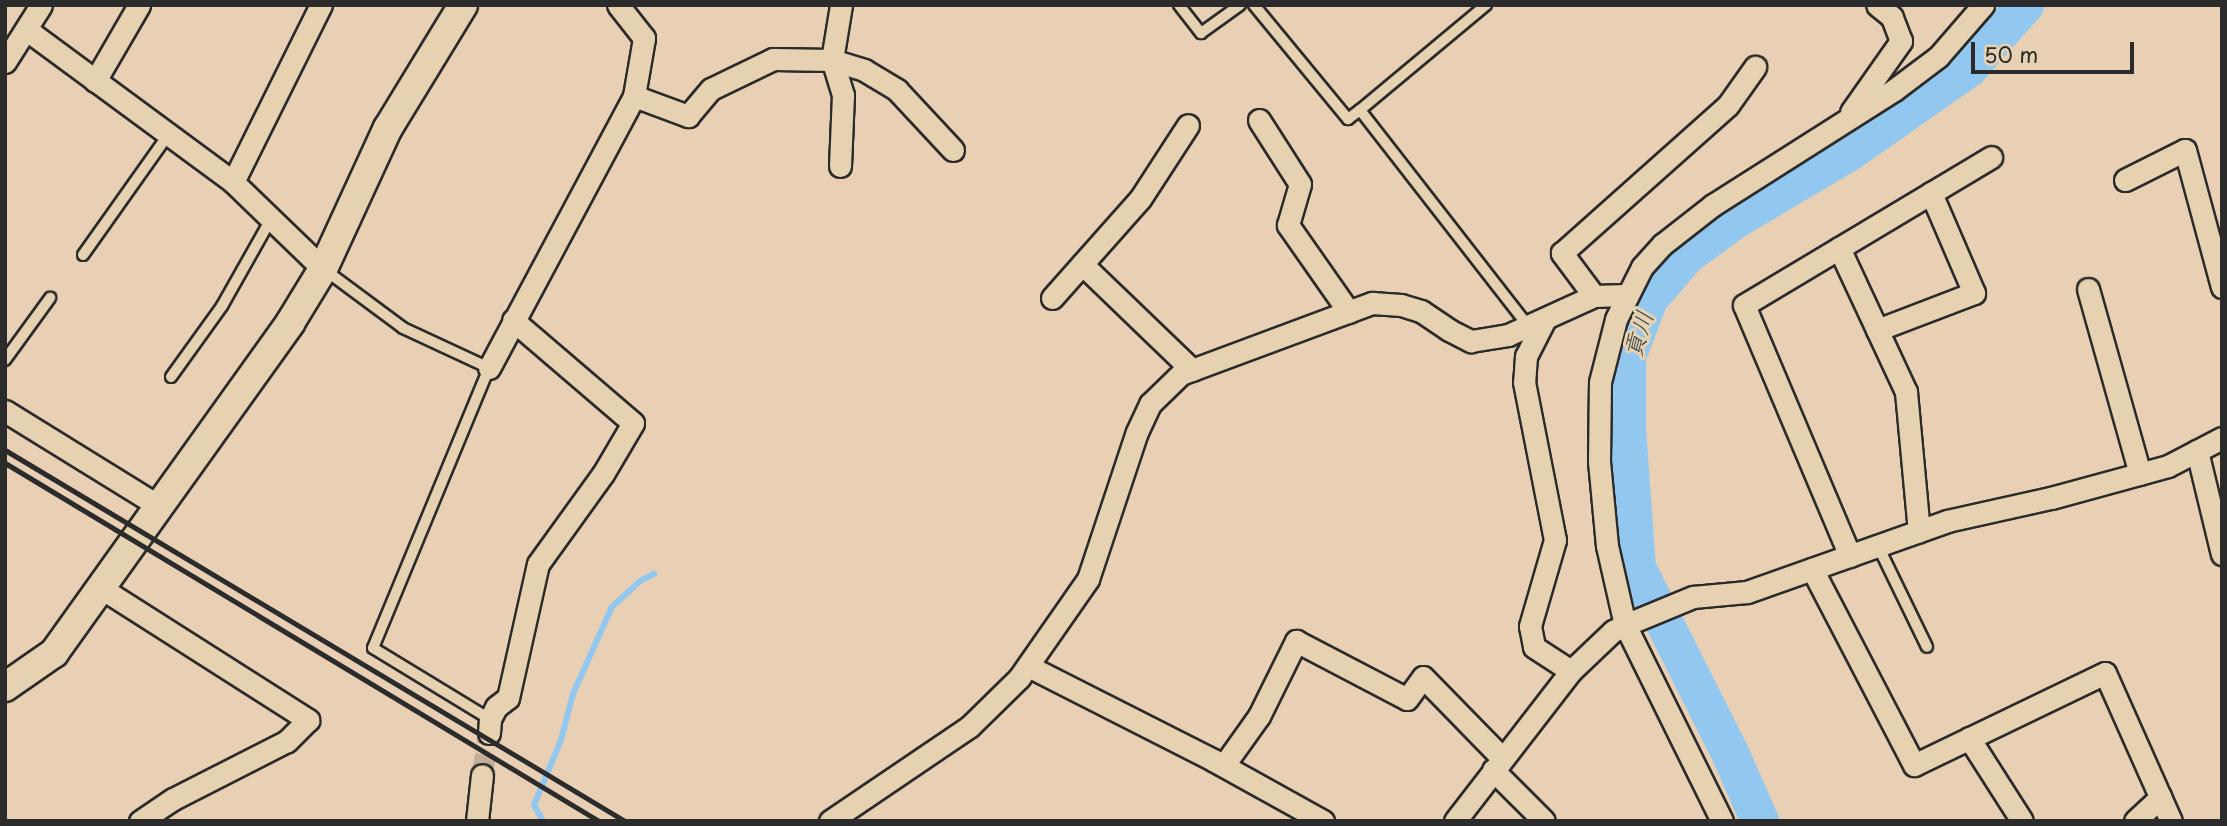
<!DOCTYPE html>
<html>
<head>
<meta charset="utf-8">
<style>
	body { margin:0 }
	#map { position:relative; width:2227px; height:826px; overflow:hidden; background:#e9d0b4; font-family:"Playpen Sans","Klee One",sans-serif }
	div>[style] { position:absolute }
	.stream>* { height:6px; margin:-3px; padding:0 3px; transform-origin:3px; border-radius:3px; background:#92c8f0 }
	.river>* { height:38px; margin:-19px; padding:0 19px; transform-origin:19px; border-radius:19px; background:#92c8f0 }
	.minor-tunnel>* { height:21px; margin-top:-10.5px; transform-origin:0; background:repeating-linear-gradient(90deg,#c3af99 0 21px,transparent 0 31px) }
	.roads { filter:drop-shadow(2px 0 #2b2b2b) drop-shadow(-2px 0 #2b2b2b) drop-shadow(0 2px #2b2b2b) drop-shadow(0 -2px #2b2b2b) }
	.service>* { height:10px; margin:-5px; padding:0 5px; transform-origin:5px; border-radius:5px; background:#e6d2b0 }
	.minor>* { height:21px; margin:-10.5px; padding:0 10.5px; transform-origin:10.5px; border-radius:10.5px; background:#e6d2b0 }
	.tertiary>* { height:28px; margin:-14px; padding:0 14px; transform-origin:14px; border-radius:14px; background:#e6d2b0 }
	.rail>* { height:5px; margin:-2.5px; padding:0 2.5px; transform-origin:2.5px; border-radius:2.5px; background:#2b2b2b }
	span { translate:-50% -50%; white-space:nowrap; text-align:center; line-height:1.15; -webkit-text-stroke:6px #e6d2b0; paint-order:stroke }
	.water-label { font-size:24px; color:#3a4349; font-style:italic }
	.frame { position:absolute; inset:0; border:7px solid #2b2b2b; pointer-events:none }
	.scale { position:absolute; left:1971px; top:42px; width:163px; height:32px; box-sizing:border-box; border:4px solid #2b2b2b; border-top:0; padding-left:9px; font-size:21px; line-height:24px; white-space:nowrap; color:#2b2b2b; -webkit-text-stroke:5px #e6d2b0; paint-order:stroke }
</style>
</head>
<body>
<div id="map">
	<div class="stream">
		<div style="left:543px;top:821px;width:18px;rotate:-119deg"></div>
		<div style="left:534px;top:805px;width:70px;rotate:-67.4deg"></div>
		<div style="left:561px;top:740px;width:48px;rotate:-75.4deg"></div>
		<div style="left:573px;top:694px;width:95px;rotate:-65.9deg"></div>
		<div style="left:612px;top:607px;width:38px;rotate:-43deg"></div>
		<div style="left:640px;top:581px;width:16px;rotate:-27deg"></div>
	</div>
	<div class="river">
		<div style="left:1760px;top:821px;width:74px;rotate:-113.8deg"></div>
		<div style="left:1730px;top:753px;width:207px;rotate:-116.7deg"></div>
		<div style="left:1637px;top:568px;width:141px;rotate:-94.1deg"></div>
		<div style="left:1627px;top:427px;width:70px;rotate:-90deg"></div>
		<div style="left:1627px;top:357px;width:62px;rotate:-69.2deg"></div>
		<div style="left:1649px;top:299px;width:58px;rotate:-49.2deg"></div>
		<div style="left:1687px;top:255px;width:59px;rotate:-36.1deg"></div>
		<div style="left:1735px;top:220px;width:135px;rotate:-30.7deg"></div>
		<div style="left:1851px;top:151px;width:143px;rotate:-35deg"></div>
		<div style="left:1968px;top:69px;width:86px;rotate:-48.3deg"></div>
	</div>
	<div class="minor-tunnel">
		<div style="left:482px;top:775px;width:43px;rotate:-80.5deg"></div>
	</div>
	<div class="roads">
		<div class="service">
			<div style="left:1179px;top:5px;width:36px;rotate:52deg"></div>
			<div style="left:1201px;top:33px;width:48px;rotate:-35.7deg"></div>
			<div style="left:1254px;top:5px;width:148px;rotate:50.5deg"></div>
			<div style="left:1348px;top:119px;width:15px;rotate:-37deg"></div>
			<div style="left:1360px;top:110px;width:275px;rotate:52.1deg"></div>
			<div style="left:1360px;top:110px;width:164px;rotate:-39.8deg"></div>
			<div style="left:83px;top:255px;width:147px;rotate:-54.7deg"></div>
			<div style="left:325px;top:270px;width:97px;rotate:36.6deg"></div>
			<div style="left:403px;top:328px;width:95px;rotate:24.9deg"></div>
			<div style="left:489px;top:368px;width:303px;rotate:112.5deg"></div>
			<div style="left:373px;top:648px;width:137px;rotate:31.3deg"></div>
			<div style="left:5px;top:360px;width:77px;rotate:-54deg"></div>
			<div style="left:171px;top:377px;width:87px;rotate:-54.3deg"></div>
			<div style="left:222px;top:306px;width:100px;rotate:-60.6deg"></div>
			<div style="left:1878px;top:546px;width:112px;rotate:64.1deg"></div>
		</div>
		<div class="minor">
			<div style="left:27px;top:30px;width:256px;rotate:36.4deg"></div>
			<div style="left:233px;top:182px;width:125px;rotate:44deg"></div>
			<div style="left:5px;top:62px;width:67px;rotate:-57.7deg"></div>
			<div style="left:95px;top:81px;width:88px;rotate:-59.9deg"></div>
			<div style="left:634px;top:96px;width:58px;rotate:20.3deg"></div>
			<div style="left:688px;top:116px;width:35px;rotate:-50deg"></div>
			<div style="left:711px;top:89px;width:69px;rotate:-25.8deg"></div>
			<div style="left:773px;top:59px;width:59px;rotate:1deg"></div>
			<div style="left:832px;top:60px;width:34px;rotate:17deg"></div>
			<div style="left:864px;top:70px;width:39px;rotate:31deg"></div>
			<div style="left:897px;top:90px;width:82px;rotate:47deg"></div>
			<div style="left:1851px;top:112px;width:87px;rotate:-54.8deg"></div>
			<div style="left:1901px;top:41px;width:26px;rotate:-111deg"></div>
			<div style="left:1892px;top:17px;width:19px;rotate:-141deg"></div>
			<div style="left:1259px;top:120px;width:76px;rotate:57.4deg"></div>
			<div style="left:1300px;top:184px;width:43px;rotate:106.3deg"></div>
			<div style="left:1288px;top:225px;width:106px;rotate:55deg"></div>
			<div style="left:840px;top:166px;width:71px;rotate:-87.6deg"></div>
			<div style="left:843px;top:95px;width:37px;rotate:-107deg"></div>
			<div style="left:832px;top:60px;width:56px;rotate:-80.7deg"></div>
			<div style="left:2125px;top:180px;width:67px;rotate:-26.6deg"></div>
			<div style="left:2185px;top:150px;width:142px;rotate:74.9deg"></div>
			<div style="left:233px;top:182px;width:198px;rotate:-63.6deg"></div>
			<div style="left:1839px;top:248px;width:159px;rotate:65deg"></div>
			<div style="left:1906px;top:392px;width:140px;rotate:84.7deg"></div>
			<div style="left:1082px;top:264px;width:153px;rotate:43.9deg"></div>
			<div style="left:2088px;top:289px;width:192px;rotate:74.3deg"></div>
			<div style="left:1594px;top:296px;width:54px;rotate:-126.7deg"></div>
			<div style="left:1562px;top:253px;width:222px;rotate:-41.7deg"></div>
			<div style="left:1728px;top:105px;width:47px;rotate:-54.6deg"></div>
			<div style="left:1052px;top:298px;width:132px;rotate:-48.4deg"></div>
			<div style="left:1140px;top:199px;width:88px;rotate:-57deg"></div>
			<div style="left:1544px;top:321px;width:39px;rotate:117deg"></div>
			<div style="left:1526px;top:356px;width:26px;rotate:94deg"></div>
			<div style="left:1524px;top:382px;width:161px;rotate:78.9deg"></div>
			<div style="left:1555px;top:540px;width:90px;rotate:106.2deg"></div>
			<div style="left:1530px;top:626px;width:21px;rotate:79deg"></div>
			<div style="left:1534px;top:647px;width:44px;rotate:33deg"></div>
			<div style="left:1877px;top:330px;width:104px;rotate:-20.9deg"></div>
			<div style="left:1974px;top:293px;width:109px;rotate:-113.3deg"></div>
			<div style="left:489px;top:368px;width:308px;rotate:-61.9deg"></div>
			<div style="left:634px;top:96px;width:59px;rotate:-80.2deg"></div>
			<div style="left:644px;top:38px;width:42px;rotate:-128.2deg"></div>
			<div style="left:5px;top:411px;width:179px;rotate:31.7deg"></div>
			<div style="left:2197px;top:451px;width:106px;rotate:76.4deg"></div>
			<div style="left:1850px;top:556px;width:272px;rotate:-112.9deg"></div>
			<div style="left:1744px;top:305px;width:288px;rotate:-30.9deg"></div>
			<div style="left:1812px;top:569px;width:221px;rotate:62.5deg"></div>
			<div style="left:1914px;top:765px;width:212px;rotate:-25.7deg"></div>
			<div style="left:2105px;top:673px;width:162px;rotate:66deg"></div>
			<div style="left:101px;top:588px;width:246px;rotate:32.5deg"></div>
			<div style="left:308px;top:720px;width:30px;rotate:135deg"></div>
			<div style="left:287px;top:741px;width:128px;rotate:153deg"></div>
			<div style="left:173px;top:799px;width:40px;rotate:146deg"></div>
			<div style="left:1028px;top:666px;width:208px;rotate:26.9deg"></div>
			<div style="left:1213px;top:760px;width:126px;rotate:29deg"></div>
			<div style="left:489px;top:733px;width:14px;rotate:-86deg"></div>
			<div style="left:490px;top:719px;width:13px;rotate:-63deg"></div>
			<div style="left:496px;top:707px;width:15px;rotate:-37deg"></div>
			<div style="left:508px;top:698px;width:137px;rotate:-77.4deg"></div>
			<div style="left:538px;top:564px;width:111px;rotate:-54.2deg"></div>
			<div style="left:603px;top:474px;width:59px;rotate:-59.5deg"></div>
			<div style="left:633px;top:423px;width:158px;rotate:-139.4deg"></div>
			<div style="left:1969px;top:738px;width:98px;rotate:57.4deg"></div>
			<div style="left:1224px;top:765px;width:60px;rotate:-54.5deg"></div>
			<div style="left:1259px;top:716px;width:84px;rotate:-63.7deg"></div>
			<div style="left:1296px;top:641px;width:125px;rotate:27.6deg"></div>
			<div style="left:1407px;top:699px;width:27px;rotate:-54deg"></div>
			<div style="left:1423px;top:677px;width:113px;rotate:45.7deg"></div>
			<div style="left:1493px;top:770px;width:72px;rotate:45deg"></div>
			<div style="left:477px;top:821px;width:46px;rotate:-83.8deg"></div>
			<div style="left:830px;top:821px;width:168px;rotate:-34.1deg"></div>
			<div style="left:969px;top:727px;width:70px;rotate:-44.4deg"></div>
			<div style="left:1019px;top:678px;width:121px;rotate:-55.1deg"></div>
			<div style="left:1088px;top:579px;width:155px;rotate:-71.6deg"></div>
			<div style="left:1137px;top:432px;width:31px;rotate:-65deg"></div>
			<div style="left:1150px;top:404px;width:43px;rotate:-44.1deg"></div>
			<div style="left:1181px;top:374px;width:204px;rotate:-20.4deg"></div>
			<div style="left:1372px;top:303px;width:29px;rotate:4deg"></div>
			<div style="left:1401px;top:305px;width:21px;rotate:17deg"></div>
			<div style="left:1421px;top:311px;width:34px;rotate:34deg"></div>
			<div style="left:1449px;top:330px;width:25px;rotate:27deg"></div>
			<div style="left:1471px;top:341px;width:37px;rotate:-9deg"></div>
			<div style="left:1508px;top:335px;width:94px;rotate:-24.4deg"></div>
			<div style="left:1594px;top:296px;width:32px;rotate:-2deg"></div>
			<div style="left:1455px;top:821px;width:190px;rotate:-52.3deg"></div>
			<div style="left:1571px;top:671px;width:58px;rotate:-43.6deg"></div>
			<div style="left:1613px;top:631px;width:13px;rotate:-27deg"></div>
			<div style="left:1625px;top:625px;width:74px;rotate:-22.4deg"></div>
			<div style="left:1693px;top:597px;width:54px;rotate:-5.3deg"></div>
			<div style="left:1747px;top:592px;width:212px;rotate:-19.5deg"></div>
			<div style="left:1947px;top:521px;width:107px;rotate:-12.5deg"></div>
			<div style="left:2051px;top:498px;width:121px;rotate:-15.3deg"></div>
			<div style="left:2168px;top:466px;width:61px;rotate:-27.4deg"></div>
			<div style="left:1722px;top:821px;width:219px;rotate:-116.3deg"></div>
			<div style="left:1625px;top:625px;width:81px;rotate:-102.8deg"></div>
			<div style="left:1607px;top:546px;width:84px;rotate:-95.4deg"></div>
			<div style="left:1599px;top:462px;width:80px;rotate:-89.3deg"></div>
			<div style="left:1600px;top:382px;width:65px;rotate:-75.7deg"></div>
			<div style="left:1616px;top:319px;width:58px;rotate:-63.4deg"></div>
			<div style="left:1642px;top:267px;width:31px;rotate:-48deg"></div>
			<div style="left:1663px;top:244px;width:63px;rotate:-38deg"></div>
			<div style="left:1713px;top:205px;width:214px;rotate:-32.4deg"></div>
			<div style="left:1894px;top:90px;width:55px;rotate:-36.9deg"></div>
			<div style="left:1938px;top:57px;width:69px;rotate:-49.1deg"></div>
			<div style="left:2135px;top:821px;width:35px;rotate:-43deg"></div>
		</div>
		<div class="tertiary">
			<div style="left:5px;top:687px;width:60px;rotate:-34.8deg"></div>
			<div style="left:54px;top:653px;width:406px;rotate:-54.4deg"></div>
			<div style="left:290px;top:323px;width:63px;rotate:-58.6deg"></div>
			<div style="left:323px;top:269px;width:155px;rotate:-65.3deg"></div>
			<div style="left:388px;top:128px;width:144px;rotate:-58.6deg"></div>
		</div>
	</div>
	<div class="rail">
		<div style="left:5px;top:450px;width:723px;rotate:30.9deg"></div>
		<div style="left:5px;top:463px;width:694px;rotate:31.08deg"></div>
	</div>
	<div class="water-label">
		<span style="left:1638px;top:334px;rotate:-73deg">貢川</span>
	</div>
	<div class="frame"></div>
	<div class="scale">50 m</div>
</div>
</body>
</html>
